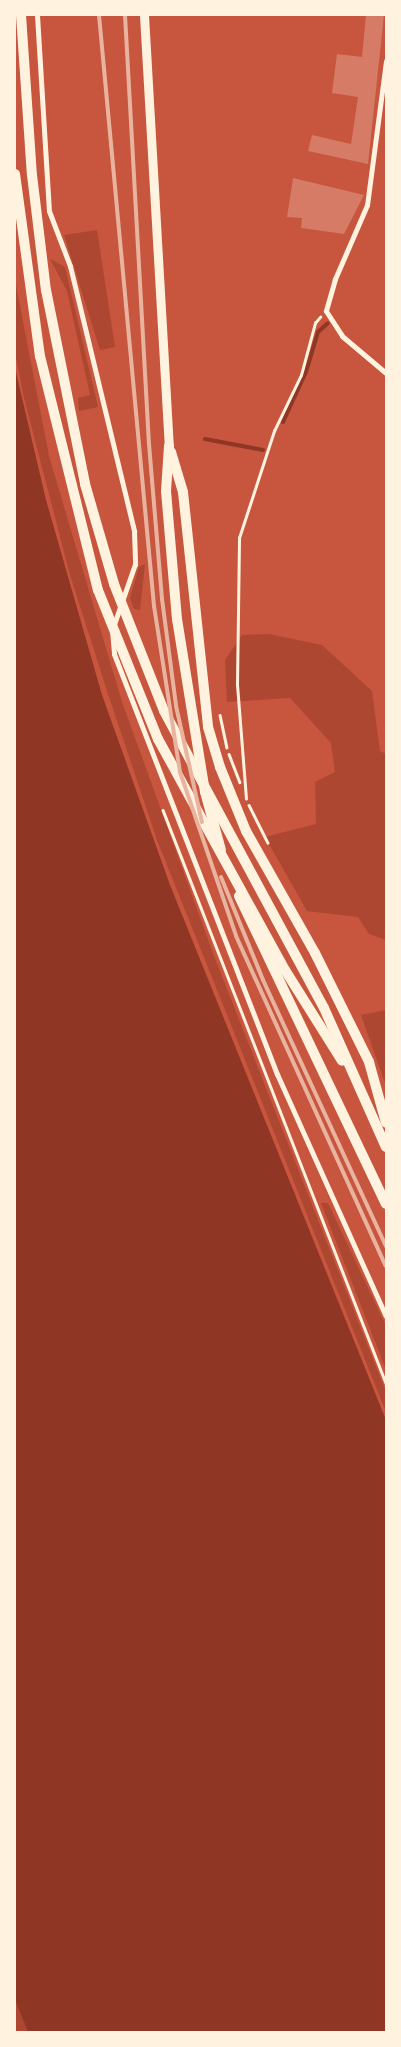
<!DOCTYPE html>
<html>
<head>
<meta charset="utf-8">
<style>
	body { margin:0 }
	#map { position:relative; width:401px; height:2047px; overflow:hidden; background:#c8553d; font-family:"Asap Condensed",sans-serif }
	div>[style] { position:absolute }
	.green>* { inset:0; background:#ae4732 }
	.water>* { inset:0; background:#8f3625 }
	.stream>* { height:4px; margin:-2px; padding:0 2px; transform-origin:2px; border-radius:2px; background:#8f3625 }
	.building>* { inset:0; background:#d67c66 }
	.path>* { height:2.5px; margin:-1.25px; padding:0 1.25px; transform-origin:1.25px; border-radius:1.25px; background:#fff3e0 }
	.minor>* { height:5px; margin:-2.5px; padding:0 2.5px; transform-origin:2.5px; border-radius:2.5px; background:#fff3e0 }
	.secondary>* { height:9px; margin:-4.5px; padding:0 4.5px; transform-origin:4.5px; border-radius:4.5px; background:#fff3e0 }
	.primary>* { height:10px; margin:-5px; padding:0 5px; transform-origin:5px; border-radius:5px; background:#fff3e0 }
	.trunk>* { height:10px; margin:-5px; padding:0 5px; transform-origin:5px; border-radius:5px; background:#fff3e0 }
	.rail>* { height:4px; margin:-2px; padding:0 2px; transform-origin:2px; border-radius:2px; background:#e9b49f }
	span { translate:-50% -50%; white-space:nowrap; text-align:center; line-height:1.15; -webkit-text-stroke:5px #fff3e0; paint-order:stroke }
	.frame { position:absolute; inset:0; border:16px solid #fff3e0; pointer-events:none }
</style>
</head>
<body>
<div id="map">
	<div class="green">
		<div style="clip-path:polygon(97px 230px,115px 347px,100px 350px,64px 235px)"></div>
		<div style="clip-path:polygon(50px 259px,65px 267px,98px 407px,79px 411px,78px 398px,90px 395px,67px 291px)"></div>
		<div style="clip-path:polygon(15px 280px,49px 456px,122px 702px,214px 956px,386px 1392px,386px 1412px,157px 840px,108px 694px,70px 575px,24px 398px,15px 352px)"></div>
		<div style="clip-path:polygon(145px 564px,140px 610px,134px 609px,130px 598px,139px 567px)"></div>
		<div style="clip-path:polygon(269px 634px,322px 645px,372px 691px,380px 751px,386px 754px,386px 940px,369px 934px,358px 917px,307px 911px,265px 837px,316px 824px,315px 782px,335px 772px,331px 743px,290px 698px,227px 702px,225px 660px,242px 635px)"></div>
		<div style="clip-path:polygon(386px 1010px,386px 1086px,361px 1015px)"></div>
		<div style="clip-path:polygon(321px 1203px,328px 1203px,386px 1326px,386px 1370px)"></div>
		<div style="clip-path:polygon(15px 2000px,28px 2032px,15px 2032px)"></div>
	</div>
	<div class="water">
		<div style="clip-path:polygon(15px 368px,46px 500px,102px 695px,170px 885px,386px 1420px,386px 2032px,28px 2032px,15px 2000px)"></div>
	</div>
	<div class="stream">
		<div style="left:283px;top:422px;width:55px;rotate:-65.3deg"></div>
		<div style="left:306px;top:372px;width:42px;rotate:-73.3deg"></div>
		<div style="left:318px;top:332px;width:13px;rotate:-42deg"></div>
		<div style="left:205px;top:439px;width:59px;rotate:10.7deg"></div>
	</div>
	<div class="building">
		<div style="clip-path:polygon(366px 15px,384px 15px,368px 164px,308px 151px,312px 135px,351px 144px,358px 97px,332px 93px,337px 54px,362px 57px)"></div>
		<div style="clip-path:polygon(293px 178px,364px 195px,344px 234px,301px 228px,302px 218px,287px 217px)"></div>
	</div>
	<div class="path">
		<div style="left:220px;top:715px;width:33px;rotate:78deg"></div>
		<div style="left:229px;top:754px;width:30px;rotate:69deg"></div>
		<div style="left:246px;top:799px;width:115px;rotate:-94.5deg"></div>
		<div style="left:237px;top:684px;width:146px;rotate:-89.2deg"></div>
		<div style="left:239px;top:538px;width:113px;rotate:-71.9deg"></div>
		<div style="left:274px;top:431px;width:62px;rotate:-64.3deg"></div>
		<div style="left:301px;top:375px;width:54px;rotate:-74.9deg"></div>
		<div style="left:315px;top:323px;width:8px;rotate:-50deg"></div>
		<div style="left:249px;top:805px;width:42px;rotate:63.4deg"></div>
		<div style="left:163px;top:810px;width:615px;rotate:68.74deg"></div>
	</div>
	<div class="minor">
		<div style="left:37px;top:15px;width:196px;rotate:86.5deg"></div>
		<div style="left:49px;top:211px;width:59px;rotate:69.1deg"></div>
		<div style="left:70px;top:266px;width:273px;rotate:76.4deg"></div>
		<div style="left:134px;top:531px;width:33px;rotate:88deg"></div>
		<div style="left:135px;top:564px;width:70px;rotate:109.2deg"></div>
		<div style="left:112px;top:630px;width:24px;rotate:85deg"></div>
		<div style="left:114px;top:654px;width:451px;rotate:68.8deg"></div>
		<div style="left:277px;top:1074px;width:265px;rotate:65.8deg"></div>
		<div style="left:386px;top:61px;width:145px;rotate:97.5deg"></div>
		<div style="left:367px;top:205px;width:81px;rotate:113.4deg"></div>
		<div style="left:335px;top:279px;width:33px;rotate:106deg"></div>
		<div style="left:326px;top:311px;width:30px;rotate:57deg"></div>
		<div style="left:342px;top:336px;width:57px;rotate:40.1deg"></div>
	</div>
	<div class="secondary">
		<div style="left:144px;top:15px;width:432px;rotate:86.7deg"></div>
	</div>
	<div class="primary">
		<div style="left:169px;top:446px;width:45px;rotate:93.8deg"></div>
		<div style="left:166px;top:491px;width:128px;rotate:85.1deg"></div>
		<div style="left:177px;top:619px;width:175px;rotate:80.8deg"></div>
		<div style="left:205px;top:792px;width:60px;rotate:74.6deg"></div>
		<div style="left:171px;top:452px;width:42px;rotate:73.3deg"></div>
		<div style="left:183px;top:492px;width:236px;rotate:83.9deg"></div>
		<div style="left:208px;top:727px;width:42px;rotate:73.3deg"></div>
		<div style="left:220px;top:767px;width:69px;rotate:67.9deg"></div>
		<div style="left:246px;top:831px;width:140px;rotate:60.5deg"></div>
		<div style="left:315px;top:953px;width:122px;rotate:63.6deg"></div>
		<div style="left:369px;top:1062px;width:63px;rotate:74.4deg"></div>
		<div style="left:239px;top:896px;width:341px;rotate:64.5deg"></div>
	</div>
	<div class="trunk">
		<div style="left:21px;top:15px;width:160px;rotate:86.1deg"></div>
		<div style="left:32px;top:175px;width:116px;rotate:83.1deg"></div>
		<div style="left:46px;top:290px;width:198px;rotate:78.6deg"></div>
		<div style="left:85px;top:484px;width:104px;rotate:73.8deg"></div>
		<div style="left:114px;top:584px;width:136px;rotate:68.5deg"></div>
		<div style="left:164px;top:711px;width:337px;rotate:61.7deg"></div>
		<div style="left:324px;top:1008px;width:152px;rotate:66deg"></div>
		<div style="left:15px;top:174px;width:184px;rotate:82.2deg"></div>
		<div style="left:40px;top:356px;width:241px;rotate:76.1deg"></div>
		<div style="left:98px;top:590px;width:161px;rotate:68.1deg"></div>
		<div style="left:158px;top:739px;width:264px;rotate:61.2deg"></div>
		<div style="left:285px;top:970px;width:107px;rotate:57.9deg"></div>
	</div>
	<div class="rail">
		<div style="left:99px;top:15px;width:594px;rotate:84.68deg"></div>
		<div style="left:154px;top:606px;width:168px;rotate:81.1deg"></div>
		<div style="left:180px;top:772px;width:173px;rotate:71.1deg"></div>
		<div style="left:236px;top:936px;width:362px;rotate:65.6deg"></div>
		<div style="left:125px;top:15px;width:430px;rotate:86.8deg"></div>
		<div style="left:149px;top:444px;width:156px;rotate:85.2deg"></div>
		<div style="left:162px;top:599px;width:108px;rotate:82.5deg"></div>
		<div style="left:176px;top:706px;width:119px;rotate:77.4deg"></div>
		<div style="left:221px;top:877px;width:111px;rotate:67.8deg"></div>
		<div style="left:263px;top:980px;width:293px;rotate:65.2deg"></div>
	</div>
	<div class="frame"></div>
</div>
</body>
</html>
